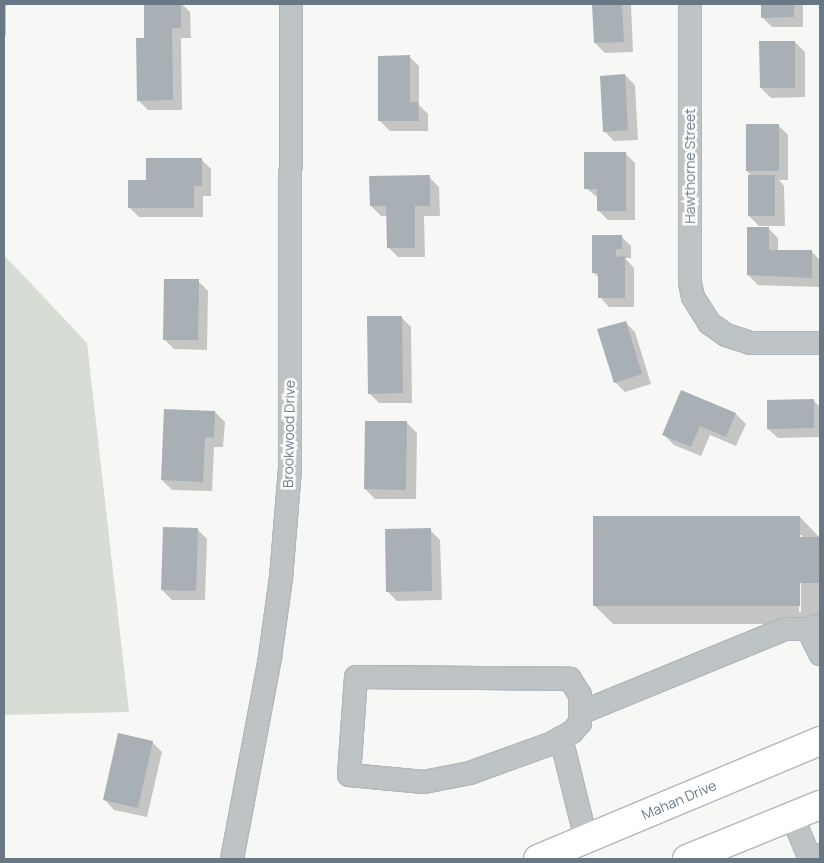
<!DOCTYPE html>
<html>
<head>
<meta charset="utf-8">
<style>
	body { margin:0 }
	#map { position:relative; width:824px; height:863px; overflow:hidden; background:#f7f7f5; font-family:Manrope,sans-serif }
	div>[style] { position:absolute }
	.green>* { inset:0; background:#d7dcd4 }
	.shadow>* { inset:0; background:#0003 }
	.building>* { inset:0; background:#a8b0b5 }
	.roads { filter:drop-shadow(1px 0 #b2b7bb) drop-shadow(-1px 0 #b2b7bb) drop-shadow(0 1px #b2b7bb) drop-shadow(0 -1px #b2b7bb) }
	.minor>* { height:22px; margin:-11px; padding:0 11px; transform-origin:11px; border-radius:11px; background:#bec3c6 }
	.major>* { height:28px; margin:-14px; padding:0 14px; transform-origin:14px; border-radius:14px; background:#fff }
	span { translate:-50% -50%; white-space:nowrap; text-align:center; line-height:1.15; -webkit-text-stroke:5px #fff; paint-order:stroke }
	.street-label { font-size:14px; color:#687884 }
	.frame { position:absolute; inset:0; border:5px solid #687884; pointer-events:none }
</style>
</head>
<body>
<div id="map">
	<div class="green">
		<div style="clip-path:polygon(4px 255px,87px 343px,129px 712px,4px 715px)"></div>
	</div>
	<div class="shadow">
		<div style="clip-path:polygon(4px 4px,6px 4px,6px 35px,4px 35px)"></div>
		<div style="clip-path:polygon(145px 4px,182px 4px,190px 12px,191px 38px,181px 38px,182px 110px,148px 110px,138px 100px,146px 39px)"></div>
		<div style="clip-path:polygon(594px 4px,631px 5px,633px 52px,605px 53px,595px 43px)"></div>
		<div style="clip-path:polygon(762px 4px,803px 4px,803px 27px,772px 27px,762px 17px)"></div>
		<div style="clip-path:polygon(795px 42px,805px 52px,805px 97px,771px 98px,761px 88px)"></div>
		<div style="clip-path:polygon(409px 56px,419px 66px,419px 105px,428px 114px,428px 131px,390px 131px,380px 121px)"></div>
		<div style="clip-path:polygon(625px 75px,635px 85px,638px 140px,614px 141px,604px 131px)"></div>
		<div style="clip-path:polygon(778px 125px,788px 135px,788px 180px,779px 180px,784px 186px,785px 226px,759px 226px,749px 216px,752px 176px,747px 171px)"></div>
		<div style="clip-path:polygon(625px 153px,635px 163px,635px 220px,608px 220px,598px 210px,598px 198px,586px 188px)"></div>
		<div style="clip-path:polygon(201px 159px,211px 169px,211px 196px,203px 196px,203px 217px,139px 217px,129px 207px,148px 182px)"></div>
		<div style="clip-path:polygon(429px 177px,439px 187px,440px 216px,424px 216px,425px 257px,398px 257px,388px 247px,388px 216px,381px 216px,371px 206px)"></div>
		<div style="clip-path:polygon(768px 228px,778px 238px,778px 251px,811px 251px,820px 260px,820px 287px,758px 285px,748px 275px)"></div>
		<div style="clip-path:polygon(621px 236px,631px 246px,631px 258px,625px 258px,634px 268px,634px 307px,609px 307px,600px 297px,600px 279px,593px 272px)"></div>
		<div style="clip-path:polygon(198px 281px,208px 291px,207px 350px,174px 349px,164px 339px)"></div>
		<div style="clip-path:polygon(401px 317px,411px 327px,412px 403px,379px 403px,369px 393px)"></div>
		<div style="clip-path:polygon(625px 322px,635px 332px,651px 384px,625px 392px,615px 382px)"></div>
		<div style="clip-path:polygon(813px 400px,820px 407px,820px 437px,778px 438px,768px 429px)"></div>
		<div style="clip-path:polygon(215px 412px,225px 422px,223px 447px,214px 447px,212px 491px,172px 490px,162px 480px)"></div>
		<div style="clip-path:polygon(736px 414px,746px 424px,736px 446px,710px 435px,701px 456px,674px 445px,664px 435px)"></div>
		<div style="clip-path:polygon(407px 423px,417px 433px,416px 499px,375px 499px,365px 489px)"></div>
		<div style="clip-path:polygon(evenodd,800px 517px,820px 538px,819px 624px,613px 624px,594px 605px,800px 517px,799px 535px,802px 535px,801px 569px,799px 535px,800px 517px,799px 580px,801px 583px,801px 612px,799px 612px,799px 580px)"></div>
		<div style="clip-path:polygon(197px 529px,207px 539px,205px 600px,172px 600px,162px 590px)"></div>
		<div style="clip-path:polygon(430px 530px,440px 540px,442px 600px,397px 601px,387px 591px)"></div>
		<div style="clip-path:polygon(152px 742px,162px 752px,147px 817px,114px 810px,105px 800px)"></div>
	</div>
	<div class="building">
		<div style="clip-path:polygon(144px 4px,181px 4px,181px 28px,172px 28px,173px 100px,137px 101px,136px 38px,144px 38px)"></div>
		<div style="clip-path:polygon(592px 4px,622px 4px,624px 42px,594px 43px)"></div>
		<div style="clip-path:polygon(761px 4px,794px 4px,794px 17px,761px 18px)"></div>
		<div style="clip-path:polygon(759px 41px,795px 41px,795px 88px,760px 88px)"></div>
		<div style="clip-path:polygon(410px 55px,410px 102px,418px 102px,419px 121px,378px 121px,378px 56px)"></div>
		<div style="clip-path:polygon(625px 74px,628px 130px,603px 132px,600px 76px)"></div>
		<div style="clip-path:polygon(746px 124px,779px 124px,779px 171px,746px 171px)"></div>
		<div style="clip-path:polygon(584px 152px,626px 152px,626px 211px,597px 211px,597px 189px,584px 189px)"></div>
		<div style="clip-path:polygon(146px 158px,202px 158px,202px 186px,194px 186px,194px 208px,128px 208px,128px 180px,146px 180px)"></div>
		<div style="clip-path:polygon(430px 175px,430px 206px,415px 206px,415px 248px,387px 248px,386px 206px,370px 206px,369px 176px)"></div>
		<div style="clip-path:polygon(748px 175px,775px 175px,775px 216px,748px 216px)"></div>
		<div style="clip-path:polygon(747px 227px,769px 227px,769px 250px,812px 250px,812px 278px,747px 275px)"></div>
		<div style="clip-path:polygon(592px 235px,622px 235px,622px 249px,616px 249px,616px 257px,625px 256px,625px 298px,598px 298px,598px 273px,592px 273px)"></div>
		<div style="clip-path:polygon(164px 279px,199px 279px,198px 340px,163px 340px)"></div>
		<div style="clip-path:polygon(367px 316px,402px 316px,403px 393px,368px 394px)"></div>
		<div style="clip-path:polygon(626px 321px,642px 374px,614px 383px,597px 329px)"></div>
		<div style="clip-path:polygon(681px 390px,736px 413px,726px 437px,700px 426px,691px 447px,662px 435px)"></div>
		<div style="clip-path:polygon(814px 399px,814px 428px,767px 429px,767px 400px)"></div>
		<div style="clip-path:polygon(164px 409px,215px 411px,214px 438px,205px 437px,203px 482px,161px 480px)"></div>
		<div style="clip-path:polygon(365px 421px,407px 421px,406px 490px,364px 489px)"></div>
		<div style="clip-path:polygon(593px 516px,800px 516px,800px 537px,820px 537px,820px 583px,800px 583px,800px 606px,593px 606px)"></div>
		<div style="clip-path:polygon(163px 527px,198px 528px,196px 591px,161px 590px)"></div>
		<div style="clip-path:polygon(431px 528px,432px 591px,386px 592px,385px 529px)"></div>
		<div style="clip-path:polygon(118px 733px,153px 741px,138px 808px,103px 800px)"></div>
	</div>
	<div class="roads">
		<div class="minor">
			<div style="left:690px;top:4px;width:279px;rotate:90deg"></div>
			<div style="left:690px;top:283px;width:14px;rotate:78deg"></div>
			<div style="left:693px;top:297px;width:31px;rotate:58deg"></div>
			<div style="left:709px;top:323px;width:21px;rotate:35deg"></div>
			<div style="left:726px;top:335px;width:26px;rotate:18deg"></div>
			<div style="left:751px;top:343px;width:69px"></div>
			<div style="left:808px;top:629px;width:28px;rotate:64deg"></div>
			<div style="left:356px;top:677px;width:214px;rotate:0.5deg"></div>
			<div style="left:570px;top:679px;width:19px;rotate:58deg"></div>
			<div style="left:580px;top:695px;width:28px;rotate:90deg"></div>
			<div style="left:580px;top:723px;width:12px;rotate:132deg"></div>
			<div style="left:572px;top:732px;width:25px;rotate:151deg"></div>
			<div style="left:550px;top:744px;width:85px;rotate:160.1deg"></div>
			<div style="left:470px;top:773px;width:47px;rotate:168.9deg"></div>
			<div style="left:424px;top:782px;width:75px;rotate:-174.7deg"></div>
			<div style="left:349px;top:775px;width:98px;rotate:-85.9deg"></div>
			<div style="left:580px;top:713px;width:222px;rotate:-22.3deg"></div>
			<div style="left:785px;top:629px;width:23px"></div>
			<div style="left:808px;top:629px;width:13px;rotate:-18deg"></div>
			<div style="left:561px;top:738px;width:104px;rotate:76.1deg"></div>
			<div style="left:792px;top:816px;width:47px;rotate:67.3deg"></div>
			<div style="left:810px;top:859px;width:11px;rotate:-22deg"></div>
			<div style="left:232px;top:859px;width:206px;rotate:-79.3deg"></div>
			<div style="left:270px;top:657px;width:80px;rotate:-82.1deg"></div>
			<div style="left:281px;top:578px;width:110px;rotate:-85.3deg"></div>
			<div style="left:290px;top:468px;width:464px;rotate:-89.9deg"></div>
		</div>
		<div class="major">
			<div style="left:538px;top:859px;width:306px;rotate:-22.7deg"></div>
			<div style="left:687px;top:859px;width:144px;rotate:-22.1deg"></div>
		</div>
	</div>
	<div class="street-label">
		<span style="left:690px;top:166px;rotate:-90deg">Hawthorne Street</span>
		<span style="left:289px;top:434px;rotate:-89deg">Brookwood Drive</span>
		<span style="left:679px;top:800px;rotate:-23deg">Mahan Drive</span>
	</div>
	<div class="frame"></div>
</div>
</body>
</html>
